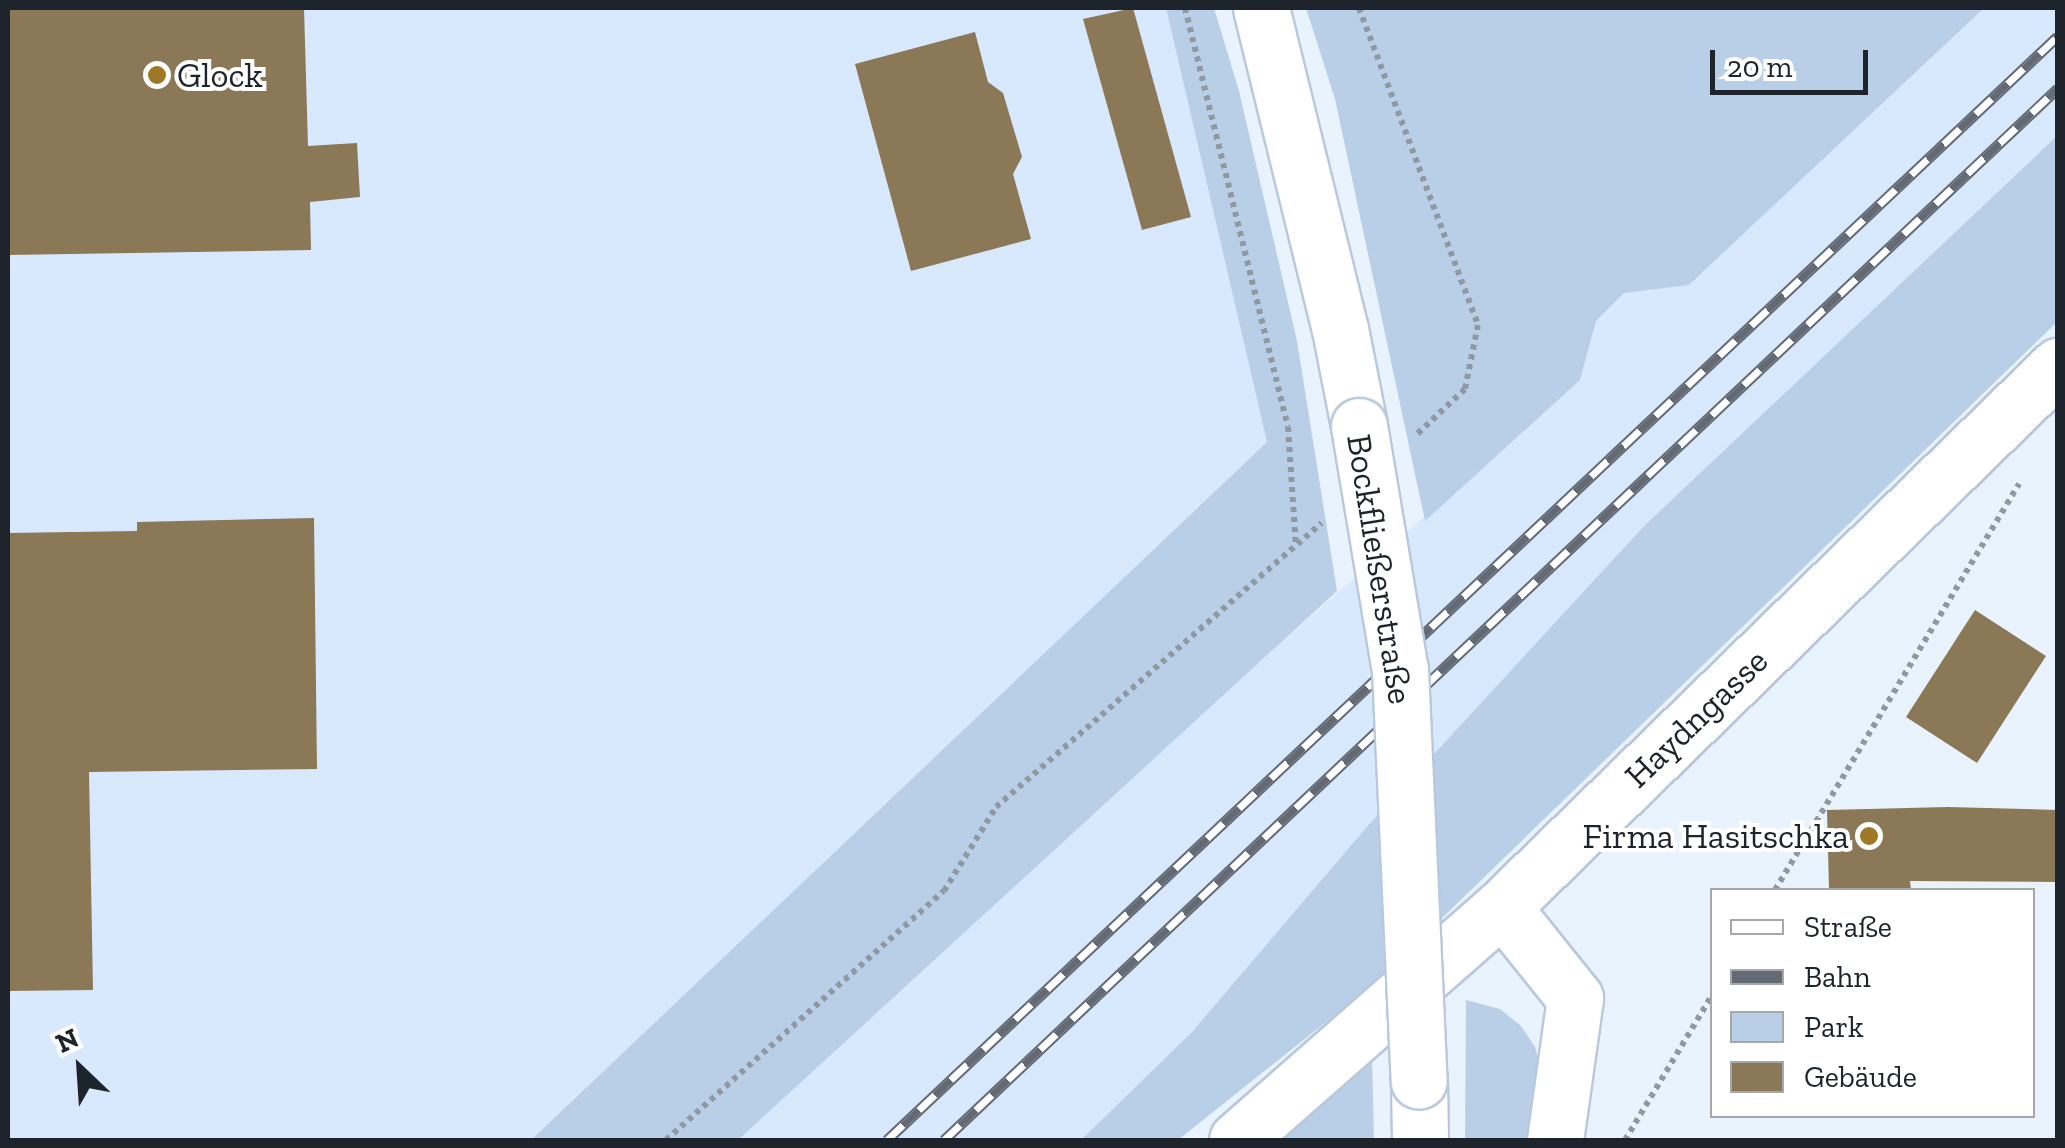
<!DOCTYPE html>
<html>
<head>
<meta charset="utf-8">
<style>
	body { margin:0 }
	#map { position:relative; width:2065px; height:1148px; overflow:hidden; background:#e9f3fe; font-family:"Zilla Slab",serif }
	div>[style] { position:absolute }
	.built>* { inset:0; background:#d8e9fd }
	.green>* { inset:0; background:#b9cfe7 }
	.building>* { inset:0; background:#8a7857 }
	.path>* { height:6px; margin-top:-3px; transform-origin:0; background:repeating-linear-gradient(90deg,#9098a1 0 5px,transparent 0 10px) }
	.roads { filter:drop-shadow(2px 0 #b9c9db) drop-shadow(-2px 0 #b9c9db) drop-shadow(0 2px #b9c9db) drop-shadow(0 -2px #b9c9db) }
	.minor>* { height:55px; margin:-27.5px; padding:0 27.5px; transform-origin:27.5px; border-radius:27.5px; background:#fff }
	.major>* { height:55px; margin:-27.5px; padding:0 27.5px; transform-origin:27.5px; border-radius:27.5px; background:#fff }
	.rail>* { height:11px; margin-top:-5.5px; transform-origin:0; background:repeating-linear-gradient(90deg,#fff 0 22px,#636a73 0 44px); box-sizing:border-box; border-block:2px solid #636a73 }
	.bridges { filter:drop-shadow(2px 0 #b9c9db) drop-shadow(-2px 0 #b9c9db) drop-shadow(0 2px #b9c9db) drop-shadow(0 -2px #b9c9db) }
	.major-bridge>* { height:55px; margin:-27.5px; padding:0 27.5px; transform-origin:27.5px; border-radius:27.5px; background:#fff }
	.dots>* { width:28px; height:28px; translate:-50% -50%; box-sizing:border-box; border:5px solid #fff; border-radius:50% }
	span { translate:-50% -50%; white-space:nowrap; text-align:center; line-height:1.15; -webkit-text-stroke:8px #fff; paint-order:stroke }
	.poi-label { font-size:35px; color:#1e242b }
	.left { translate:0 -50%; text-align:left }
	.right { translate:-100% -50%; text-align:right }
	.street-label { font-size:35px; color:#1e242b }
	.frame { position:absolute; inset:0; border:10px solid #1e242b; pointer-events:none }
	.legend { position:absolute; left:1710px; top:888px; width:325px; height:230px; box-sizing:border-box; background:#fff; border:2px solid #a5a7aa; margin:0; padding:12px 18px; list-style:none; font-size:30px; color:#1e242b }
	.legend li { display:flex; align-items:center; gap:20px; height:50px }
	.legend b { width:50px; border:2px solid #a5a7aa }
	.north { position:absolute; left:30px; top:1018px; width:100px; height:100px; -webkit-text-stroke:8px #fff; paint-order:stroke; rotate:335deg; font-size:28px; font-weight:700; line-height:40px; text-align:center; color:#1e242b }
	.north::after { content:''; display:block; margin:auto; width:35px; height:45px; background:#1e242b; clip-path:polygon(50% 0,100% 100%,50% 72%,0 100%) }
	.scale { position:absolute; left:1710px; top:50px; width:158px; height:45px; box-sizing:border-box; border:5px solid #1e242b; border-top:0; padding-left:12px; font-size:30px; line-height:35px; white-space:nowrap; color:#1e242b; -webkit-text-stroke:8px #fff; paint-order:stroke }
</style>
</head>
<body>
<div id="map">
	<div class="built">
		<div style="clip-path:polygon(8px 8px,1166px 8px,1267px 442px,531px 1140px,8px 1140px)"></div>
		<div style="clip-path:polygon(1984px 8px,2057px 8px,2057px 136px,1645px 525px,1192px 1032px,1081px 1140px,738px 1140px,1177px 734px,1580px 380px,1596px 321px,1624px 292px,1689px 285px)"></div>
	</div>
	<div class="green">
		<div style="clip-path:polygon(1166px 8px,1214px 8px,1239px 91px,1297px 341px,1337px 591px,738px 1140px,531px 1140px,1267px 442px)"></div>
		<div style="clip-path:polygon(1306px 8px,1984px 8px,1689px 285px,1624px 293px,1596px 321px,1580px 380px,1425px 521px,1335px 99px)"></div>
		<div style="clip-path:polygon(2057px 136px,2057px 322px,1375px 983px,1178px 1140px,1081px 1140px,1192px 1032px,1365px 829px,1645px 525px)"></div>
		<div style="clip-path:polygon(1466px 1000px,1500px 1009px,1521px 1026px,1535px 1047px,1543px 1075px,1537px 1140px,1465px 1140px)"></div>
		<div style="clip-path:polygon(1372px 1058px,1374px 1140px,1271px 1140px,1353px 1066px)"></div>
	</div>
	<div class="building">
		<div style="clip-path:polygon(8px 8px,304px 8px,308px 146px,357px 143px,360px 197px,310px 202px,311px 250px,8px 255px)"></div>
		<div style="clip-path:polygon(1133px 8px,1191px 217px,1142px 230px,1083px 19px)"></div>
		<div style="clip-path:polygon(975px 32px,988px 82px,1003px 93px,1022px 157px,1013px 174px,1031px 239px,911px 271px,855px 64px)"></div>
		<div style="clip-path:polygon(314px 518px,317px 769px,89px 772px,93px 990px,8px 991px,8px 533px,137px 531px,137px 522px)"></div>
		<div style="clip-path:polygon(1975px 610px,2046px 656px,1977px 763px,1906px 717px)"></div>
		<div style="clip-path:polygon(1948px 807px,2058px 810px,2058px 882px,1910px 881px,1911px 890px,1829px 890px,1827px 810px)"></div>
	</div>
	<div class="path">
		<div style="left:1185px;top:8px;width:431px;rotate:76.2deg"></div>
		<div style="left:1288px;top:427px;width:119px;rotate:86.2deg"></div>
		<div style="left:1359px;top:8px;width:339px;rotate:69.4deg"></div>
		<div style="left:1478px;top:325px;width:65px;rotate:101.5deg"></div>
		<div style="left:1465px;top:389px;width:69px;rotate:136.8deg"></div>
		<div style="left:1775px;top:890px;width:474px;rotate:-59deg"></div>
		<div style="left:666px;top:1140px;width:373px;rotate:-41.9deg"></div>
		<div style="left:944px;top:891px;width:99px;rotate:-58.2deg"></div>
		<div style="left:996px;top:807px;width:432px;rotate:-41.1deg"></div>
		<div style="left:1625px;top:1140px;width:169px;rotate:-59deg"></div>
	</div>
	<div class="roads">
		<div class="minor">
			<div style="left:1502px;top:907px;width:117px;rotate:51.3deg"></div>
			<div style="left:1575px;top:998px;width:143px;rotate:98deg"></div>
			<div style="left:1237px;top:1140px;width:353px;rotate:-41.3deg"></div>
			<div style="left:1502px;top:907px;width:776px;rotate:-44.22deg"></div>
		</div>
		<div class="major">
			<div style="left:1261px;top:8px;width:331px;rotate:76.2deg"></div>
			<div style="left:1340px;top:329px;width:99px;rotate:78.9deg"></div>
			<div style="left:1419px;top:1081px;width:59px;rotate:89deg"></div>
		</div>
	</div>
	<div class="rail">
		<div style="left:887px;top:1140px;width:1609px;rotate:-43.31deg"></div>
		<div style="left:944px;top:1140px;width:1532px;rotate:-43.36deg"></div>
	</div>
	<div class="bridges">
		<div class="major-bridge">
			<div style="left:1359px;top:426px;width:247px;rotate:80.5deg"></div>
			<div style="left:1400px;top:670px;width:411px;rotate:87.4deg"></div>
		</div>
	</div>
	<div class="dots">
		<div style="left:157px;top:75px;background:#9f7825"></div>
		<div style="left:1869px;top:836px;background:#9f7825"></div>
	</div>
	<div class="poi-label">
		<span class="left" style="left:177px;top:75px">Glock</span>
		<span class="right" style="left:1849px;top:836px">Firma Hasitschka</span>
	</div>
	<div class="street-label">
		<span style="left:1380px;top:569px;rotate:81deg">Bockfließerstraße</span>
		<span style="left:1696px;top:718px;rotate:-44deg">Haydngasse</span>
	</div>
	<div class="frame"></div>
	<ul class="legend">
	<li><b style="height:12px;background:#fff"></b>Straße</li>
	<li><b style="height:12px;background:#636a73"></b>Bahn</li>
	<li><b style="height:28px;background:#b9cfe7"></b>Park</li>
	<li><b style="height:28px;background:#8a7857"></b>Gebäude</li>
	</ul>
	<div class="north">N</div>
	<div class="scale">20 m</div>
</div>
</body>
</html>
